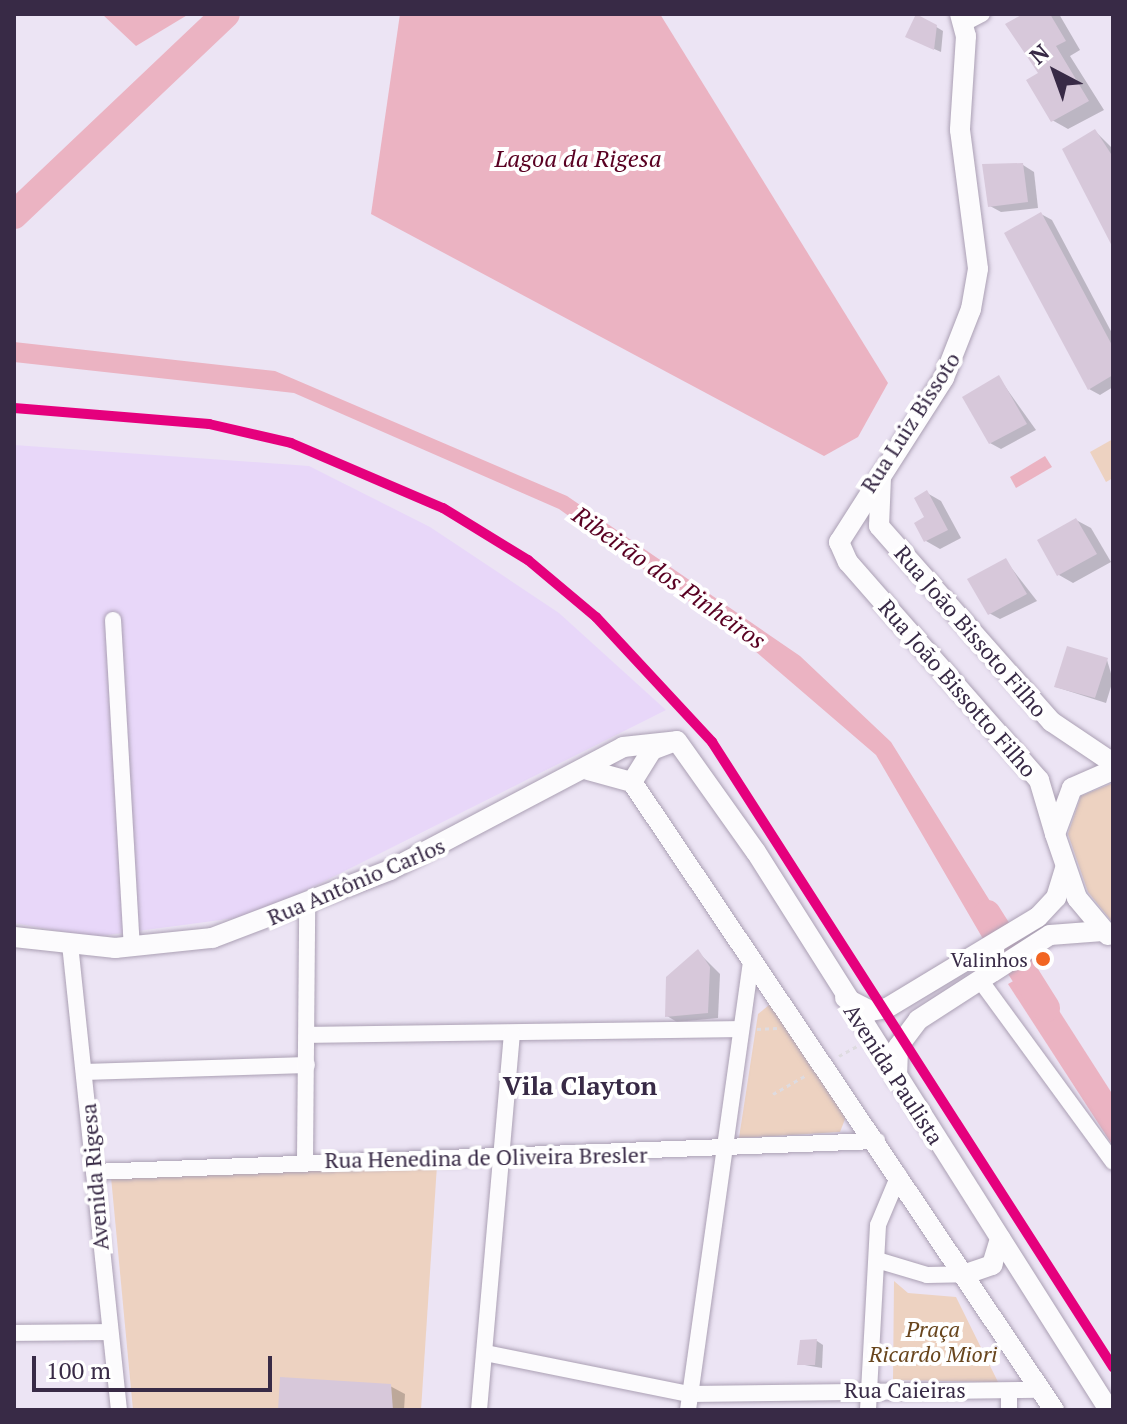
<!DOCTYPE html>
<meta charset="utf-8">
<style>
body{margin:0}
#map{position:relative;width:1127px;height:1424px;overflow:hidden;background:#ece4f4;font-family:"PT Serif",serif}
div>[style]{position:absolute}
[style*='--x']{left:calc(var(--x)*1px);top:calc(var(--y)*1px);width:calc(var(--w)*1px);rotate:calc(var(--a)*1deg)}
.built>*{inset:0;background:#e8d7f9}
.green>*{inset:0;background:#edd2c1}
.water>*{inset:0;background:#ebb3c2}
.shadow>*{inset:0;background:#0003}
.river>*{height:28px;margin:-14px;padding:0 14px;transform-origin:14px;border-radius:14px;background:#ebb3c2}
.building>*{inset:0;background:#d7c8da}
.path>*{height:3px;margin-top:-1.5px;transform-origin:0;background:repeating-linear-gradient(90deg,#dedbe0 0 4px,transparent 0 8px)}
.roads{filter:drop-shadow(0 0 2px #aba0b4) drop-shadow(0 0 2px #aba0b4)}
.minor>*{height:16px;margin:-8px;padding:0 8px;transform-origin:8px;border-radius:8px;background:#fcfbfd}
.major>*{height:20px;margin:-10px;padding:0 10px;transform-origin:10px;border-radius:10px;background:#fcfbfd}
.rail-1>*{height:10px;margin:-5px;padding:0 5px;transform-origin:5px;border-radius:5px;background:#e5007d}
.dots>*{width:22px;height:22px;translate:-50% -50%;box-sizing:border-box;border:4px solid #fff;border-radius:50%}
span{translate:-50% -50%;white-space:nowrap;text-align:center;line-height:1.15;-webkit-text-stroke:8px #fff;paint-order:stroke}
.bus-label{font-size:20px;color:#382a46}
.right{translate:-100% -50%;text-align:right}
.street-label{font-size:22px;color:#382a46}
.park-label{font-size:22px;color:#68451d;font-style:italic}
.water-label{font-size:24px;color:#590022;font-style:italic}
.quarter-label{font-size:26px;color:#382a46;font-weight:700}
.frame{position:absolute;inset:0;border:16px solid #382a46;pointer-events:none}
.north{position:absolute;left:1015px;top:32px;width:80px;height:80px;-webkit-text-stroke:6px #fff;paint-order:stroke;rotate:319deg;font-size:22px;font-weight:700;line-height:32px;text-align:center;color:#382a46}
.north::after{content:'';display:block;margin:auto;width:28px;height:36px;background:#382a46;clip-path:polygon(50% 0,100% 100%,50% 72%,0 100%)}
.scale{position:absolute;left:32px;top:1356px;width:240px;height:36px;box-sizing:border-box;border:4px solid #382a46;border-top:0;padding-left:10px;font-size:24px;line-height:28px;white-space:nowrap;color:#382a46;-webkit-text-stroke:6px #fff;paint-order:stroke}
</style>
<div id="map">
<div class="built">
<i style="clip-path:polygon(14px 445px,309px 466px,430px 527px,559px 613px,666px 710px,257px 915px,93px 937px,14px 923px)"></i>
</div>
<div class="green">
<i style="clip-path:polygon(1113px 439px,1113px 478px,1106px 482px,1090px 452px)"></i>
<i style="clip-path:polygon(1113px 783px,1113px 923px,1088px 892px,1068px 834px,1081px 796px)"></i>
<i style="clip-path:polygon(774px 1001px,847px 1114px,840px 1132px,739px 1138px,758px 1014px)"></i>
<i style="clip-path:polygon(437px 1165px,421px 1410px,133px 1410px,111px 1177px)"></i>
<i style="clip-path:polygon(894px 1281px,908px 1293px,956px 1297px,998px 1382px,893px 1380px)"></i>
</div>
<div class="water">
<i style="clip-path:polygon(102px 14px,189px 14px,136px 46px)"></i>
<i style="clip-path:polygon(400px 14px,660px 14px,888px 383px,858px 437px,824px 456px,371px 214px)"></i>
<i style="clip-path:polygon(14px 342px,275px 371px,567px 496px,800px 656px,891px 742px,1008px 930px,986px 944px,876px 755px,740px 638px,559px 509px,294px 393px,14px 362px)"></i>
<i style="clip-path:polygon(1045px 456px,1052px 467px,1016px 488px,1010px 477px)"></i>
<i style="clip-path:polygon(1033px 970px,1113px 1095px,1113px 1146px,1008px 984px)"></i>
</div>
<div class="shadow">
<i style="clip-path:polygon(1026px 14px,1059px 14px,1080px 50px,1070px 56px,1104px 110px,1068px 129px,1052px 120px)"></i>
<i style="clip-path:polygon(918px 16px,943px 31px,941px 52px,914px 40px)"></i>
<i style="clip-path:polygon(1095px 131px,1113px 149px,1113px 230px)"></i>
<i style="clip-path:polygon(1023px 165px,1034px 172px,1038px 208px,1001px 212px,990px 206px)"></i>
<i style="clip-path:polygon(1041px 214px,1052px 220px,1113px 335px,1113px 387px,1100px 395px,1089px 389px)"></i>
<i style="clip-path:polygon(999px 378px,1036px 430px,1001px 449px,990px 443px)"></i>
<i style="clip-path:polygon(927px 493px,941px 501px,961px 538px,940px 549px,926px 541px)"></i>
<i style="clip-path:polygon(1076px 520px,1091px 528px,1111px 562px,1073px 583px,1059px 575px)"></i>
<i style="clip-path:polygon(1006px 561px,1037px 601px,1000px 619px,989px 613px)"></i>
<i style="clip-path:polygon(1107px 660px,1113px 680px,1106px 703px,1056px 687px)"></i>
<i style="clip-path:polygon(698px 952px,720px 974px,718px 1018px,677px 1022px,667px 1016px)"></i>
<i style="clip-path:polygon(817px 1341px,823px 1345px,822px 1368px,799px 1364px,802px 1342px)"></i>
<i style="clip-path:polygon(390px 1386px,405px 1394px,404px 1410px,280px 1410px)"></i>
</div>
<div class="river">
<i style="--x:14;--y:215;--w:292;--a:-43.5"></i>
<i style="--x:987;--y:914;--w:111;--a:57.9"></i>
</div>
<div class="building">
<i style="clip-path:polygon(916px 14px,937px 25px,934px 50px,905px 37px)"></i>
<i style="clip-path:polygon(1023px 14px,1050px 14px,1066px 41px,1056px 46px,1089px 101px,1051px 122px,1026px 80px,1038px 73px,1005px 24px)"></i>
<i style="clip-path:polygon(1095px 129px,1113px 157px,1113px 248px,1062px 149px)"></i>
<i style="clip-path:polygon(1023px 163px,1028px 202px,988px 207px,982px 164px)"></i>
<i style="clip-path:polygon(1041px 212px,1113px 347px,1113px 375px,1088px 390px,1004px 233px)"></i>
<i style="clip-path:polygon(999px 375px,1027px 424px,989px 444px,962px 397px)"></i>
<i style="clip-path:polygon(927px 490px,948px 530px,924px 542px,914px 523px,924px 517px,914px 498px)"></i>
<i style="clip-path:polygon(1076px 518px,1097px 554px,1057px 576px,1037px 540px)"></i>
<i style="clip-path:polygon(1006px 558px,1027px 594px,988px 615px,967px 579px)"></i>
<i style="clip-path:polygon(1067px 646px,1108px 658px,1095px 698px,1054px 687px)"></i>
<i style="clip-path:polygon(698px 949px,710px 967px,708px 1013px,665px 1017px,666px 977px)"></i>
<i style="clip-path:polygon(817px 1339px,815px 1365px,797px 1365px,800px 1340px)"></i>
<i style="clip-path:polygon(280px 1377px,391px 1384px,393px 1410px,278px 1410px)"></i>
</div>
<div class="path">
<i style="--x:757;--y:1029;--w:20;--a:-3"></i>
<i style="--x:839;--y:1056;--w:21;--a:-29"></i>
<i style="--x:773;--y:1094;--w:40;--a:-29.7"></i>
</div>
<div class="roads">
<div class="minor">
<i style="--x:964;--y:23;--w:20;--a:-27"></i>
<i style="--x:113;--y:620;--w:328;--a:86.7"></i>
<i style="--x:70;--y:944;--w:469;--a:84"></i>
<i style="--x:980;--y:980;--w:225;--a:53.8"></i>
<i style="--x:309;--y:1035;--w:428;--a:-0.8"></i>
<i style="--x:84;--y:1072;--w:223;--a:-1.8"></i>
<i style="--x:305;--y:1160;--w:253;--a:-89.5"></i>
<i style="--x:94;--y:1172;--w:784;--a:-2.27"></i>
<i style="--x:877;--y:1260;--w:52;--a:16.7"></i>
<i style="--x:927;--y:1275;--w:39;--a:-1"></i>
<i style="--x:14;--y:1333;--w:94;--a:-0.6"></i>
<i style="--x:485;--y:1353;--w:208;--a:11.4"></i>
<i style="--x:689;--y:1394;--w:352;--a:-0.7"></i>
<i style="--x:1009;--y:1391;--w:19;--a:90"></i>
<i style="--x:479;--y:1410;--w:378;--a:-85"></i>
<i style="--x:688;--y:1410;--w:450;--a:-82"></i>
<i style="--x:868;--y:1410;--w:185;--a:-86.9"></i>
<i style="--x:878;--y:1225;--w:54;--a:-67.2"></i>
</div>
<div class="major">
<i style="--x:960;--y:14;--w:23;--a:75"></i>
<i style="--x:966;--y:36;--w:94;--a:93.7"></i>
<i style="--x:960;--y:130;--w:140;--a:82.6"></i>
<i style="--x:978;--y:269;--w:41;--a:99.9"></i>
<i style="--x:971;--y:309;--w:74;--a:111.4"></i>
<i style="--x:944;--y:378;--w:195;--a:122.6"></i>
<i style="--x:839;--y:542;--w:22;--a:66"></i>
<i style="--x:848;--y:562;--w:290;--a:48.8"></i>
<i style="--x:1039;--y:780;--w:56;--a:73.5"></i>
<i style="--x:881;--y:477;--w:49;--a:92.3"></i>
<i style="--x:879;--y:526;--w:261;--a:48.6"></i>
<i style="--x:1052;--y:722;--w:73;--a:33.9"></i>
<i style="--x:588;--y:770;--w:46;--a:15.3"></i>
<i style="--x:632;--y:782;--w:757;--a:56.1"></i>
<i style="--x:632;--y:782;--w:38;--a:-58"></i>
<i style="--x:652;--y:750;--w:22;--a:-21"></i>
<i style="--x:1108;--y:935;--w:48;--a:-130"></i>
<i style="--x:1077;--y:898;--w:68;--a:-109"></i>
<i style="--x:1055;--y:834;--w:49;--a:-69.7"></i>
<i style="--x:1072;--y:788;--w:45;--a:-23.7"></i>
<i style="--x:14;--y:937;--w:102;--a:6.2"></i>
<i style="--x:115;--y:948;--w:98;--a:-5.9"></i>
<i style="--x:212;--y:938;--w:191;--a:-20.9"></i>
<i style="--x:390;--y:870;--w:263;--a:-27.8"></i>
<i style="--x:623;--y:747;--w:54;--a:-6.3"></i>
<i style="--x:677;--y:741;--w:136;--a:54.6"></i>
<i style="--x:756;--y:852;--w:660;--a:57.68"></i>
<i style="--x:845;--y:998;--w:29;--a:27"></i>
<i style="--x:871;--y:1011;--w:16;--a:-11"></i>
<i style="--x:887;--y:1008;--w:176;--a:-31.1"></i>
<i style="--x:1038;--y:917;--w:26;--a:-47"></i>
<i style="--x:1056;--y:898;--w:31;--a:-73"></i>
<i style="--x:897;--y:1078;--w:31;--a:-88"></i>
<i style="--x:898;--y:1047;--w:34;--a:-53"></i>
<i style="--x:918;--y:1020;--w:157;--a:-32.8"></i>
<i style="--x:1050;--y:935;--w:53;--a:-4.3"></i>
<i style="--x:966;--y:1274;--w:28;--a:-19"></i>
<i style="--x:992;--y:1265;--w:28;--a:-73"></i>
</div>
</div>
<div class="rail-1">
<i style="--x:14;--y:408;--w:196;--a:4.7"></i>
<i style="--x:209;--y:424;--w:84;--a:13"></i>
<i style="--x:291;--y:443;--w:165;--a:23.2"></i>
<i style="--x:443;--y:508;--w:100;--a:31.5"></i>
<i style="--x:528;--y:560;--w:89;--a:40"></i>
<i style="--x:596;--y:617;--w:171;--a:47.1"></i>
<i style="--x:712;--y:742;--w:743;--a:57.32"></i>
</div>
<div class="dots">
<i style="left:1043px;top:959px;background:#f26522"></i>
</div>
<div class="bus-label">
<span class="right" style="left:1028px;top:959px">Valinhos</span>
</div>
<div class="street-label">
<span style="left:910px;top:422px;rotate:-57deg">Rua Luiz Bissoto</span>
<span style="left:971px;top:631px;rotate:49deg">Rua João Bissoto Filho</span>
<span style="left:958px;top:688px;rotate:49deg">Rua João Bissotto Filho</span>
<span style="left:356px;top:881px;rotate:-23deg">Rua Antônio Carlos</span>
<span style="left:894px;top:1074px;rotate:57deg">Avenida Paulista</span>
<span style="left:486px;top:1157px;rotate:-1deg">Rua Henedina de Oliveira Bresler</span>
<span style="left:94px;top:1177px;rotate:-95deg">Avenida Rigesa</span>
<span style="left:905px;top:1390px">Rua Caieiras</span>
</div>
<div class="park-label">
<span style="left:933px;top:1341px">Praça<br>Ricardo Miori</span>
</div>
<div class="water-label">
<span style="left:578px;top:159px">Lagoa da Rigesa</span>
<span style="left:669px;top:578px;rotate:35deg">Ribeirão dos Pinheiros</span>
</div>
<div class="quarter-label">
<span style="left:580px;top:1086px">Vila Clayton</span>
</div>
<div class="frame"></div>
<div class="north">N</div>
<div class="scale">100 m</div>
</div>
